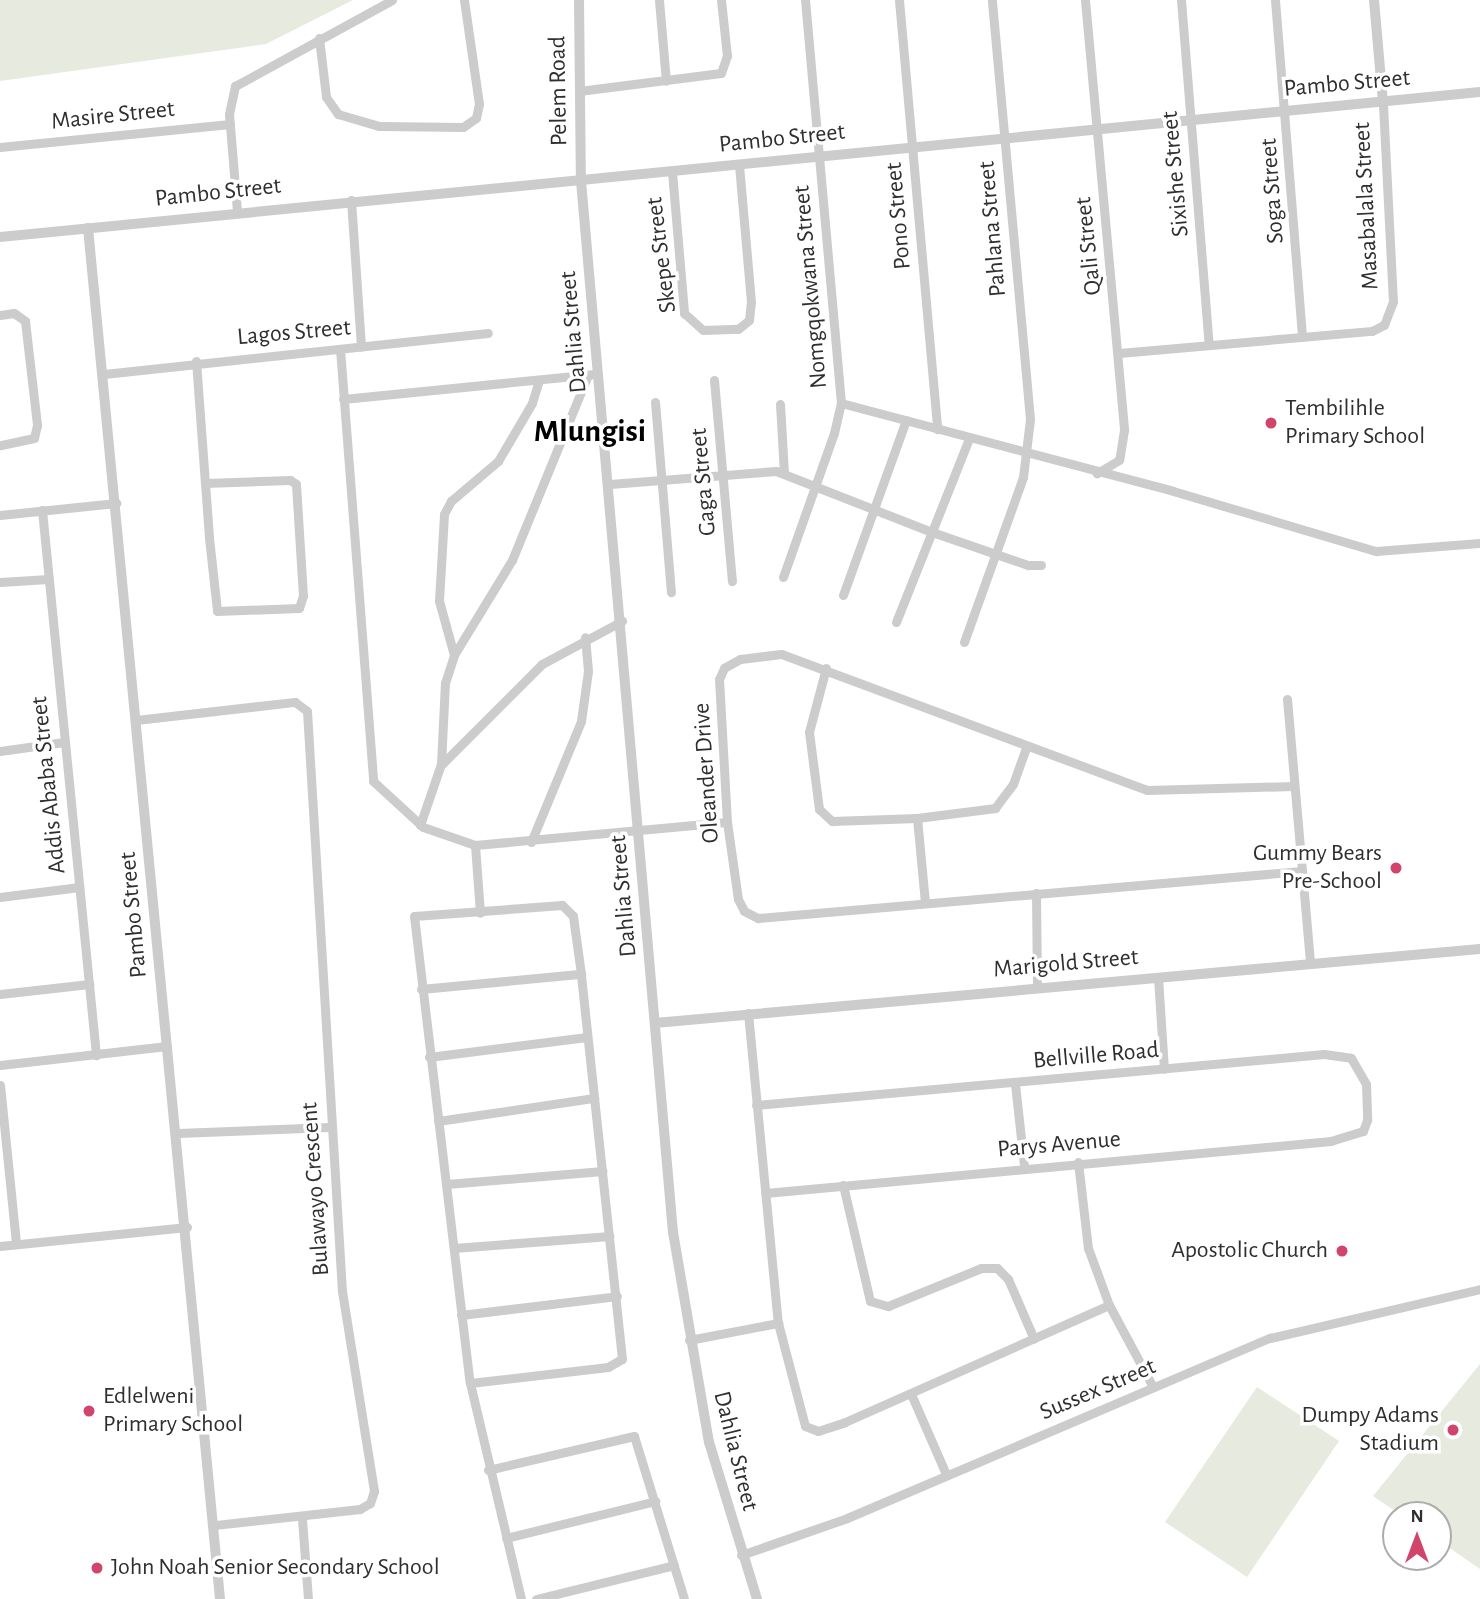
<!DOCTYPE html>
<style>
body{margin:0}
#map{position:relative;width:1480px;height:1599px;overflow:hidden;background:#fff;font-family:"Alegreya Sans",sans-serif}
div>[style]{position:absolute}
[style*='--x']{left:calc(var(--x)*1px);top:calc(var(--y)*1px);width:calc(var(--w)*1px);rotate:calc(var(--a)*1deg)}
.green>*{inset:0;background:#e7eade}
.minor>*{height:9px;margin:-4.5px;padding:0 4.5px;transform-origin:4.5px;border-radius:4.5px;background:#ccc}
.tertiary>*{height:10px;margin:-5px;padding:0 5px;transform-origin:5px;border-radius:5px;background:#ccc}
.dots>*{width:19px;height:19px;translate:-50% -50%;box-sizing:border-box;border:4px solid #fff;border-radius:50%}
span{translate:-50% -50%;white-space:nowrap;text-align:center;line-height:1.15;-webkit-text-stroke:7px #fff;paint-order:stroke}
.street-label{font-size:24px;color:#2f2f2f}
.poi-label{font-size:24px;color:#2f2f2f}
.left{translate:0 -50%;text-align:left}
.right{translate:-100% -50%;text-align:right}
.district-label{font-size:32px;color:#000;font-weight:700}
.north{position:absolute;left:1382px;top:1501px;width:70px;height:70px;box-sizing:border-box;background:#fff;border:2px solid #acacac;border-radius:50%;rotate:0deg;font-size:19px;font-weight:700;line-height:28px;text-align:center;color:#2f2f2f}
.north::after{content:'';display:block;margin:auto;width:24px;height:32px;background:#d1456c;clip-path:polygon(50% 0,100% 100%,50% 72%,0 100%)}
</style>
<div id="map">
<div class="green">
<i style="clip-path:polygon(0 0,353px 0,266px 44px,0 81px)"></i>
<i style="clip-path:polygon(1480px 1364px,1480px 1569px,1438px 1540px,1438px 1515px,1401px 1515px,1373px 1496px)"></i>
<i style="clip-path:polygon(1257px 1387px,1339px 1441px,1247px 1577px,1165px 1522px)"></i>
</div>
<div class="minor">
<i style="--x:659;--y:0;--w:81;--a:85.1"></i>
<i style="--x:899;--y:0;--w:431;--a:84.9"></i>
<i style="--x:1085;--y:0;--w:432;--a:84.8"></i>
<i style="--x:1124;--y:430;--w:30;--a:99"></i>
<i style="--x:1119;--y:460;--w:26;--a:149"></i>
<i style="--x:1181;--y:0;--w:346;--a:85.4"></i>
<i style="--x:1275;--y:0;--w:338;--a:85.4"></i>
<i style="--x:319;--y:38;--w:59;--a:83.2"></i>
<i style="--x:326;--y:97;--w:21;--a:55"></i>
<i style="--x:338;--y:114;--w:43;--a:16.3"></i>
<i style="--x:379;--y:126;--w:84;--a:0.7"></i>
<i style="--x:463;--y:127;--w:16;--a:-35"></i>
<i style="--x:476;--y:118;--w:14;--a:-78"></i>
<i style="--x:479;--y:104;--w:105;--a:-98.2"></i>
<i style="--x:579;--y:91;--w:143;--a:-7.2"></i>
<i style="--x:721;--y:73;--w:18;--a:-71"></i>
<i style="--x:727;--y:56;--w:56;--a:-96.1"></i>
<i style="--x:0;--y:147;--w:231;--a:-5.7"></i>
<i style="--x:672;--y:172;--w:142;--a:85.1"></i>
<i style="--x:684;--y:313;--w:25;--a:42"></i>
<i style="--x:703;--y:330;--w:35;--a:-2"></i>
<i style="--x:738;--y:329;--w:14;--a:-39"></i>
<i style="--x:749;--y:320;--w:18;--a:-84"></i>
<i style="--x:751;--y:302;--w:138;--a:-95"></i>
<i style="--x:351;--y:200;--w:147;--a:86.1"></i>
<i style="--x:237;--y:211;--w:97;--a:-94.7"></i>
<i style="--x:229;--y:114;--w:29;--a:-78"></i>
<i style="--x:235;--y:86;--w:179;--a:-28.7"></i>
<i style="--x:0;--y:315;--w:14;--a:-8"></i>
<i style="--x:14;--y:313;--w:14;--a:36"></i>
<i style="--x:25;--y:321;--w:105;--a:83.4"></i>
<i style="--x:37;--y:425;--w:13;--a:103"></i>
<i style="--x:34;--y:438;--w:35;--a:168"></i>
<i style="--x:340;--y:349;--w:433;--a:85.6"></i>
<i style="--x:373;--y:781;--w:68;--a:42.6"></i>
<i style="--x:423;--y:827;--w:55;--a:19.1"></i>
<i style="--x:475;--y:845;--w:253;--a:-5.2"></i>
<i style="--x:1119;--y:353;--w:254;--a:-5"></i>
<i style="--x:1372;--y:331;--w:13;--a:-27"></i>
<i style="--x:1384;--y:325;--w:25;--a:-69"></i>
<i style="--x:1393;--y:302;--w:199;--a:-92.9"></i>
<i style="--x:196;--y:361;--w:122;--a:85.8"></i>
<i style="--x:205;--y:483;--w:55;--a:85.8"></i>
<i style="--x:209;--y:538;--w:73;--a:83.7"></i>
<i style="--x:217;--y:611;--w:82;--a:-2.1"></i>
<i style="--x:299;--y:608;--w:13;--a:-72"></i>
<i style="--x:303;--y:596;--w:112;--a:-93.6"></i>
<i style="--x:296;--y:484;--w:7;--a:-146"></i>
<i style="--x:290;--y:480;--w:85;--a:178"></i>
<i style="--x:104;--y:374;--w:386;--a:-6.1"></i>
<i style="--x:714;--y:380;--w:202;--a:84.9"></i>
<i style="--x:343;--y:399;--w:250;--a:-5.7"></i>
<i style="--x:655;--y:402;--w:191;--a:85.2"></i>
<i style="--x:841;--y:403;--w:343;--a:14.8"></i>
<i style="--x:1173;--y:491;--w:212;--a:16.5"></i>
<i style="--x:1376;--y:551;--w:104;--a:-4.4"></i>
<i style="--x:780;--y:404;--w:69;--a:86.7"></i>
<i style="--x:610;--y:484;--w:167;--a:-4.5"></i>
<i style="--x:776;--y:471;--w:168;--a:21.4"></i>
<i style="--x:932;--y:532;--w:102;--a:19"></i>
<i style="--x:1028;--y:565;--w:13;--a:0"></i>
<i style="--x:42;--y:510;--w:548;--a:84.34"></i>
<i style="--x:0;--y:515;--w:117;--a:-5.9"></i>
<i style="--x:783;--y:577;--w:153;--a:-70.5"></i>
<i style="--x:834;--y:433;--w:31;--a:-77"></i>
<i style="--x:841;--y:403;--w:405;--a:-95.1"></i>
<i style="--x:0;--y:582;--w:48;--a:-3.6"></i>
<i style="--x:843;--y:595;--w:186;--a:-70.2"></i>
<i style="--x:896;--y:622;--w:197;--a:-68.3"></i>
<i style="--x:964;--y:642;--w:175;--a:-70.3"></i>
<i style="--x:1023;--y:477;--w:58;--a:-83.1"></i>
<i style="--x:1030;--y:419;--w:421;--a:-95.2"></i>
<i style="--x:454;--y:655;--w:56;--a:-105.5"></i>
<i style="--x:439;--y:601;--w:87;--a:-86.7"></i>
<i style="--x:444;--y:514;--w:15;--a:-62"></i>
<i style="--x:451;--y:501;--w:62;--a:-40.4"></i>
<i style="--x:498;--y:461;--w:67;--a:-59.6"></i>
<i style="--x:532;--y:403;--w:24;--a:-73"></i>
<i style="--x:826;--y:668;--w:66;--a:104.9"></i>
<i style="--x:809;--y:732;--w:78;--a:82.6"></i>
<i style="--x:819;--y:809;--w:18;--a:43"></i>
<i style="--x:832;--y:821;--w:85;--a:-2"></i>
<i style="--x:917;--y:818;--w:79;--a:-7.3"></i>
<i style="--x:995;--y:808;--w:30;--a:-53"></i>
<i style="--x:1013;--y:784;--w:41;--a:-70.3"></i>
<i style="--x:1287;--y:699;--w:266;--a:85"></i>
<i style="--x:136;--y:720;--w:160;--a:-6.5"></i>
<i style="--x:295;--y:702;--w:15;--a:37"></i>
<i style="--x:307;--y:711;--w:581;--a:86.55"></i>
<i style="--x:342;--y:1291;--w:203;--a:80.9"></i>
<i style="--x:374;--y:1491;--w:13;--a:108"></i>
<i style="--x:370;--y:1503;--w:12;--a:149"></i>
<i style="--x:360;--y:1509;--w:147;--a:173.7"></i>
<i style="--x:0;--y:751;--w:65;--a:-8"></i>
<i style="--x:442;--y:764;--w:141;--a:-45"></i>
<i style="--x:542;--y:664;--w:91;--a:-28.3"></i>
<i style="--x:1293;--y:786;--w:146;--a:178.4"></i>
<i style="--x:1147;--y:790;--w:390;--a:-159.6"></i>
<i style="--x:781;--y:654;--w:41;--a:173"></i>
<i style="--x:740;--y:659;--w:18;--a:151"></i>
<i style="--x:724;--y:668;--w:12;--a:114"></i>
<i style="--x:719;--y:679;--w:143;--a:86.8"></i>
<i style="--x:727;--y:822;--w:78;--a:81.9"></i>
<i style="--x:738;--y:899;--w:13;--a:63"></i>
<i style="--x:744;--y:911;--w:16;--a:27"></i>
<i style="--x:758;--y:918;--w:546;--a:-4.94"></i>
<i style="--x:917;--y:818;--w:85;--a:84.6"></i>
<i style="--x:420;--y:825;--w:65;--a:-71"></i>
<i style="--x:441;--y:764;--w:81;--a:-87.2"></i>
<i style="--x:445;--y:683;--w:29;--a:-72"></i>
<i style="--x:454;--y:655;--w:111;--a:-58.6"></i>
<i style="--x:512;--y:560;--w:200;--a:-67.7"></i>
<i style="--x:531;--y:842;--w:131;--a:-67.5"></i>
<i style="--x:581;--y:721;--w:50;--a:-82"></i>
<i style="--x:588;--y:671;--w:34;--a:-95"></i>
<i style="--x:475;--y:845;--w:68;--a:85.8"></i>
<i style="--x:1036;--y:893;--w:93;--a:89.4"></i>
<i style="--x:0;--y:897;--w:80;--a:-7.2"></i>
<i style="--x:1158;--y:977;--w:92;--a:86.3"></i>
<i style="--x:421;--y:989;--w:161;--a:-5.4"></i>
<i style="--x:0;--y:994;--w:90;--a:-6.4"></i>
<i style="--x:748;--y:1013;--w:311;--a:84.5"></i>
<i style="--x:778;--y:1323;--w:106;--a:75.3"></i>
<i style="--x:805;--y:1426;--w:14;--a:21"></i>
<i style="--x:818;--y:1431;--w:28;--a:-18"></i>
<i style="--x:845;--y:1422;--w:289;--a:-23.9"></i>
<i style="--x:429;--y:1057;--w:159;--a:-7.2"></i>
<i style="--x:0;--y:1065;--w:168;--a:-6.5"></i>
<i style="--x:1015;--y:1084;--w:82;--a:83.7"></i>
<i style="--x:0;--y:1085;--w:159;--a:84.2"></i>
<i style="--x:756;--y:1105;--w:570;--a:-5.13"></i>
<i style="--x:1324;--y:1054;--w:27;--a:8"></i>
<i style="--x:1351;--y:1058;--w:30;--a:60"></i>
<i style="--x:1366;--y:1084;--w:36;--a:88"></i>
<i style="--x:1367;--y:1120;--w:12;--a:110"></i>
<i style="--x:1363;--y:1131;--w:34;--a:163"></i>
<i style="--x:1331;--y:1141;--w:568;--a:174.75"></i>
<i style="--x:438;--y:1121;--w:158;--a:-8.4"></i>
<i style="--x:178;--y:1133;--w:152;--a:-2.3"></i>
<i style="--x:1078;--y:1162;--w:87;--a:83.4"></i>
<i style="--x:1088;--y:1248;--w:61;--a:69.8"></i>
<i style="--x:1109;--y:1305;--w:93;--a:61.8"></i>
<i style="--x:447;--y:1184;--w:156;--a:-4.8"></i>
<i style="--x:843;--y:1185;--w:119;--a:76.9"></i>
<i style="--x:870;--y:1301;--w:19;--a:16"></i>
<i style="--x:888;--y:1306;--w:100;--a:-22.2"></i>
<i style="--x:981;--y:1268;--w:16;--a:0"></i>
<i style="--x:997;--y:1268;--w:16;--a:45"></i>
<i style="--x:1008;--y:1279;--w:65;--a:66.6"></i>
<i style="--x:0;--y:1246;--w:188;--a:-5.8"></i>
<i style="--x:454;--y:1248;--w:156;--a:-4.4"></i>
<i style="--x:461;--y:1315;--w:157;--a:-6.9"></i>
<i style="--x:689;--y:1340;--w:91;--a:-10.8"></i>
<i style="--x:470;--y:1383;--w:139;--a:-6.6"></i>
<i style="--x:608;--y:1367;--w:16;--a:-30"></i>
<i style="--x:622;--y:1359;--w:387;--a:-96.1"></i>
<i style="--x:581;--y:974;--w:59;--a:-97.9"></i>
<i style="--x:573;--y:916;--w:16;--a:-135"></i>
<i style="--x:562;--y:905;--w:148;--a:175.7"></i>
<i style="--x:414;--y:916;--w:470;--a:83.2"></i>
<i style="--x:470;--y:1383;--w:222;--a:76.7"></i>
<i style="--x:911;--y:1394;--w:87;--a:66.4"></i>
<i style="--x:488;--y:1470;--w:150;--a:-13.1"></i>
<i style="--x:634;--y:1436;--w:170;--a:72.9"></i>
<i style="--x:302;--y:1519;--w:80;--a:85.7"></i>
<i style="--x:506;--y:1538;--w:154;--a:-13.9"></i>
<i style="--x:741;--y:1555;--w:112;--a:-19.2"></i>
<i style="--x:847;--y:1518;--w:460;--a:-23.1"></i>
<i style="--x:1270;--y:1338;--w:216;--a:-13.1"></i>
<i style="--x:536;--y:1599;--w:142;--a:-13.8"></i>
</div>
<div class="tertiary">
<i style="--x:579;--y:0;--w:181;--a:89.4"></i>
<i style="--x:581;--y:181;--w:1055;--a:85"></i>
<i style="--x:673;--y:1232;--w:213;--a:80.3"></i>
<i style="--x:709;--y:1442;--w:164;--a:73"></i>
<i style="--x:1374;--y:0;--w:103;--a:85"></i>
<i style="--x:88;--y:228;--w:1377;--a:84.5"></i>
<i style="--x:0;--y:237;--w:1487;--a:-5.6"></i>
<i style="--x:655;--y:1023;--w:828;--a:-5.13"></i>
</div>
<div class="dots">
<i style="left:1271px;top:423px;background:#d1456c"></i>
<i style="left:1396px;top:868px;background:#d1456c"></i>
<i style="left:1342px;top:1251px;background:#d1456c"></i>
<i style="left:89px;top:1411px;background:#d1456c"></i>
<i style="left:1453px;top:1430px;background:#d1456c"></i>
<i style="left:97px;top:1568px;background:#d1456c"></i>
</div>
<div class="street-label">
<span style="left:1347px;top:84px;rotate:-5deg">Pambo Street</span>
<span style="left:559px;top:91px;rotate:-91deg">Pelem Road</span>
<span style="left:113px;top:116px;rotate:-6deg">Masire Street</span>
<span style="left:782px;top:139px;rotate:-6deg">Pambo Street</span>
<span style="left:1176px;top:174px;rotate:-95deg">Sixishe Street</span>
<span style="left:1273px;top:191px;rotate:-94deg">Soga Street</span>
<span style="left:218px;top:193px;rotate:-6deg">Pambo Street</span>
<span style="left:1367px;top:206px;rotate:-93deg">Masabalala Street</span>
<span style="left:899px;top:216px;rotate:-95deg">Pono Street</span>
<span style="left:993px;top:229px;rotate:-95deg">Pahlana Street</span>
<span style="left:1089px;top:246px;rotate:-96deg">Qali Street</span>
<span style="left:662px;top:255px;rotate:-97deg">Skepe Street</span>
<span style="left:811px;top:287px;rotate:-95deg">Nomgqokwana Street</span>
<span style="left:574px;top:332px;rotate:-95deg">Dahlia Street</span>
<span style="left:294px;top:333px;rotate:-5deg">Lagos Street</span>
<span style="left:704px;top:482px;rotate:-95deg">Gaga Street</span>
<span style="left:707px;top:773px;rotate:-94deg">Oleander Drive</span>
<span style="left:49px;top:785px;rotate:-96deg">Addis Ababa Street</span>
<span style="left:624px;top:896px;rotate:-95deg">Dahlia Street</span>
<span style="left:134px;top:915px;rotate:-95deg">Pambo Street</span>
<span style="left:1066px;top:964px;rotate:-5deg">Marigold Street</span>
<span style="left:1096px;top:1056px;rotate:-5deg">Bellville Road</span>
<span style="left:1059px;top:1145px;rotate:-5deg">Parys Avenue</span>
<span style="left:316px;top:1189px;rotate:-94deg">Bulawayo Crescent</span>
<span style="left:1098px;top:1390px;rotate:-23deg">Sussex Street</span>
<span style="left:735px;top:1451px;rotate:76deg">Dahlia Street</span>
</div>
<div class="poi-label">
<span class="left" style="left:1285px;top:423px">Tembilihle<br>Primary School</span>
<span class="right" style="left:1382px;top:868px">Gummy Bears<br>Pre-School</span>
<span class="right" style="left:1328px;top:1251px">Apostolic Church</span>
<span class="left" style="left:103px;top:1411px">Edlelweni<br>Primary School</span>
<span class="right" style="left:1439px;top:1430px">Dumpy Adams<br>Stadium</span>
<span class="left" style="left:111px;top:1568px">John Noah Senior Secondary School</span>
</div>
<div class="district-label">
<span style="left:590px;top:431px">Mlungisi</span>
</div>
<div class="north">N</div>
</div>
